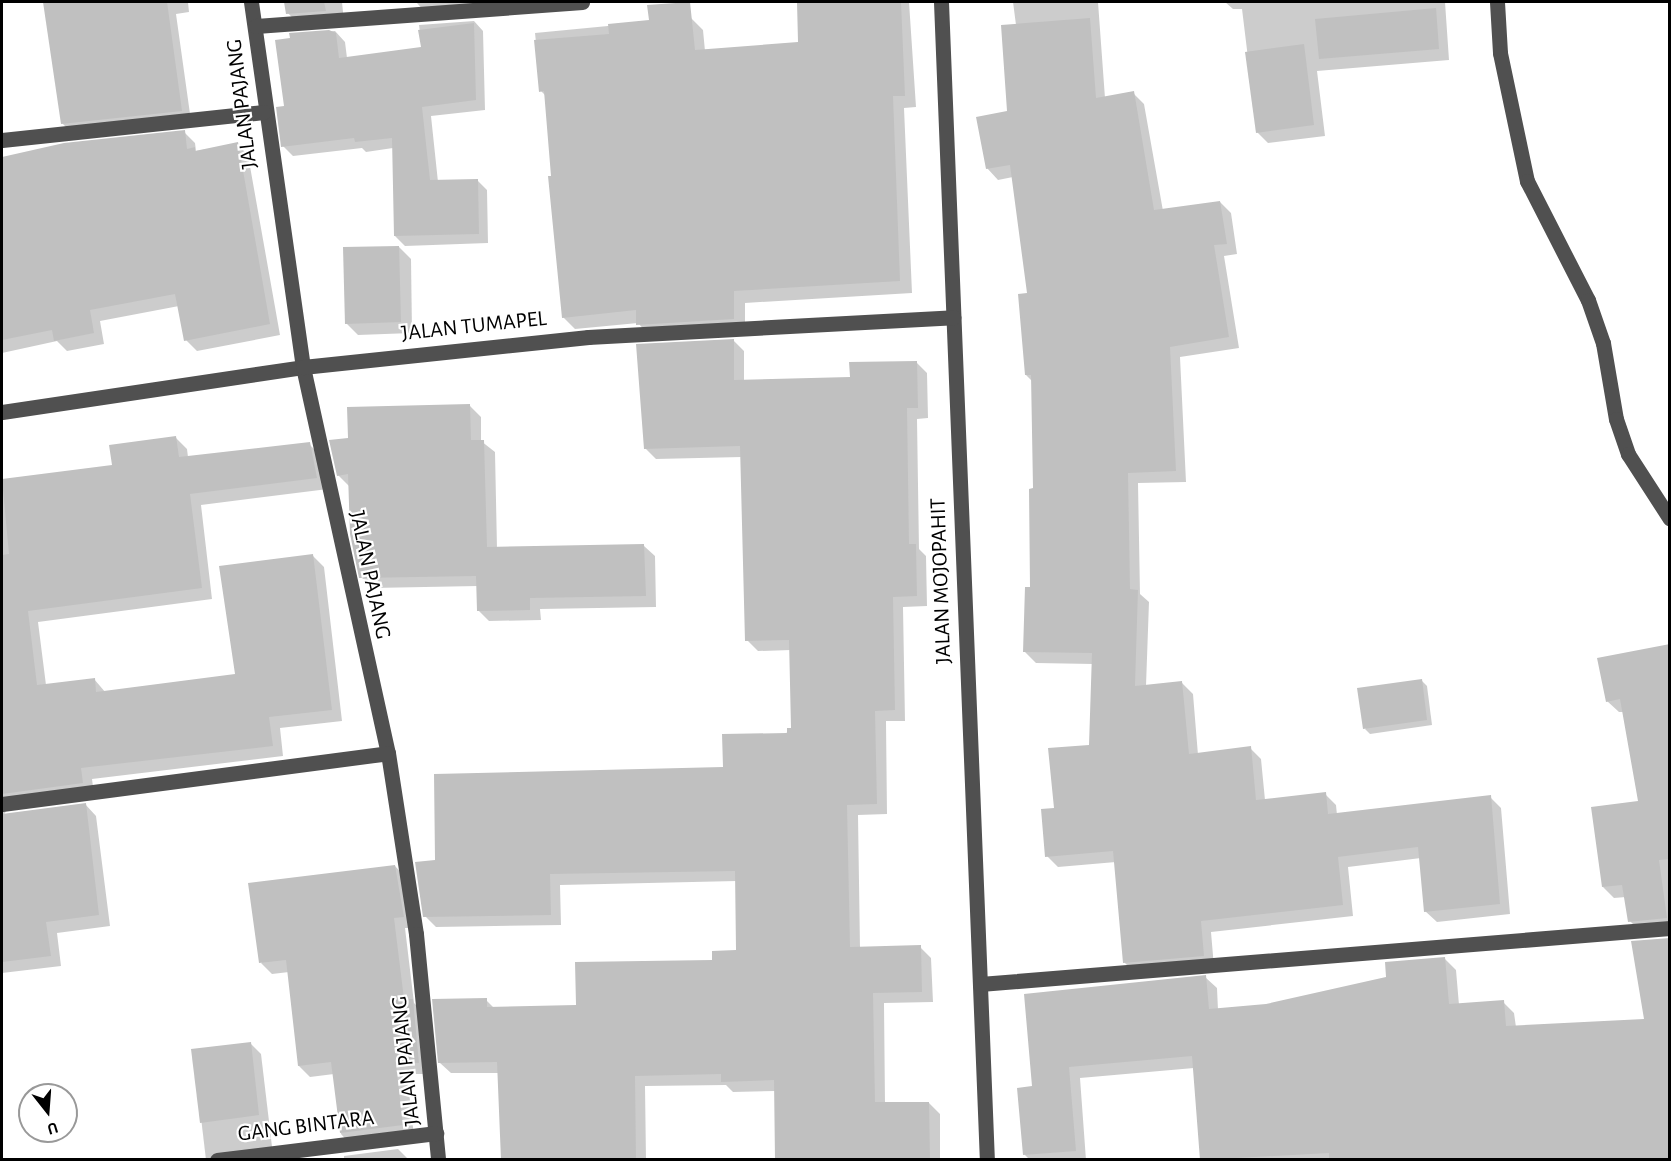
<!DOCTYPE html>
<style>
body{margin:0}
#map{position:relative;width:1671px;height:1161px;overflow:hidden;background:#fff;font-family:"Alegreya Sans",sans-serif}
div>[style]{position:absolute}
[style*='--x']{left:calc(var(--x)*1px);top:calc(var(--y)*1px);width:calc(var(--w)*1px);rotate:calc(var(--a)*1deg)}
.shadow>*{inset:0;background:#0003}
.building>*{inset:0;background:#c0c0c0}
.minor>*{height:15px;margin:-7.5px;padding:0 7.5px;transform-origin:7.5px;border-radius:7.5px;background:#505050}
span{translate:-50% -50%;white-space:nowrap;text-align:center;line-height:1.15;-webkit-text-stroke:4.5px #fff;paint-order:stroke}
.street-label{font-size:22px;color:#000}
.frame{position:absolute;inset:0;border:3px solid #000;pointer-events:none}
.north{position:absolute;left:18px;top:1083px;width:60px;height:60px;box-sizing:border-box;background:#fff;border:2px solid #999;border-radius:50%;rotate:163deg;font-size:16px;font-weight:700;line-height:24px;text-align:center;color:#000}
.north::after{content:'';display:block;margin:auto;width:21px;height:27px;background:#000;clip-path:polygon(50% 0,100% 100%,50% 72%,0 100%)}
</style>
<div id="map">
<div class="shadow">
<i style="clip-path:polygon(45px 2px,188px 2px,189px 12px,176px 14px,191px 121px,72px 133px,62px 123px)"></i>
<i style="clip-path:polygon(286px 2px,342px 2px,344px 22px,299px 25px,288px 13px)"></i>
<i style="clip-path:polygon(416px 2px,484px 2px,485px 11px,428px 15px)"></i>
<i style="clip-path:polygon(852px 2px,909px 2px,916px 107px,904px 108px,912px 293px,745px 303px,745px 331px,650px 336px,638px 323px,575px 329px,563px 317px,546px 96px,541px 91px,535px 33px,691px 18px,703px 30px,705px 51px,800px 43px)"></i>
<i style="clip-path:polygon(1013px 2px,1098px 2px,1105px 98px,1133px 93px,1144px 104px,1163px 211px,1220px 202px,1231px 213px,1237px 254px,1224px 256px,1239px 348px,1180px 357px,1186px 482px,1138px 483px,1140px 594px,1149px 602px,1146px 686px,1182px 683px,1193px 694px,1198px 755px,1250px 748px,1261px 759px,1265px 800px,1325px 794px,1336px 805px,1337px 815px,1490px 797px,1501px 808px,1510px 914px,1437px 922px,1425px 911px,1421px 858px,1348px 867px,1353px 916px,1211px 932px,1214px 967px,1135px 973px,1124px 962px,1116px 862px,1058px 867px,1047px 856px,1055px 809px,1090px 746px,1093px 664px,1036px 663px,1025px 652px,1032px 589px,1035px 490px,1032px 381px,1026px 375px,1028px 294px,1013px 177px,998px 180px,987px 168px,1009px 112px,1016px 25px)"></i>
<i style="clip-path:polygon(1225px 2px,1445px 2px,1449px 60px,1317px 71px,1325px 136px,1268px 143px,1257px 132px,1242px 9px,1233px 9px)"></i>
<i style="clip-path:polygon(474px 21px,483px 31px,485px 110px,431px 116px,438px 182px,477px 180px,487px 190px,488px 243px,405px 246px,395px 236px,393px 148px,366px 152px,362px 148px,293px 156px,283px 146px,291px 35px,335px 31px,345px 42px,347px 58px,422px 48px,419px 25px)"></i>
<i style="clip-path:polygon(184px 132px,195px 143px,196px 151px,237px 144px,248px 155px,280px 335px,197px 351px,186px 340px,179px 306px,100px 321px,104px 344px,67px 351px,57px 341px,2px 353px,2px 158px,64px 145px)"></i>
<i style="clip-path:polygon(399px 247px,411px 259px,412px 333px,358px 335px,346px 323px)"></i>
<i style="clip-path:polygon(733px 340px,744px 351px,744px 382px,851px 379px,916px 362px,927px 373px,928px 418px,917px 419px,919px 549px,926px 556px,927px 606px,903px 607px,905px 721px,886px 721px,887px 814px,858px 815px,860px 948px,920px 947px,931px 958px,933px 1002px,884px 1003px,885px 1104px,929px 1103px,940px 1114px,940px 1160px,776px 1160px,775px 1091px,733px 1092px,726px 1085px,645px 1086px,646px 1160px,502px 1160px,499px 1073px,451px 1073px,440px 1063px,486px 1000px,494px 1008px,578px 1006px,738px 952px,737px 881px,560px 885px,561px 925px,436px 927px,425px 916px,436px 861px,724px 769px,793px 729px,791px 650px,758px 651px,747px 640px,742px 457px,656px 459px,645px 448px)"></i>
<i style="clip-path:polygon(470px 406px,481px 417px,481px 441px,495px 452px,497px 548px,644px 546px,655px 556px,656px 607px,540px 609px,541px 620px,489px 621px,478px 610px,478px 586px,372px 588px,361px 577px,349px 486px,338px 475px,349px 439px)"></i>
<i style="clip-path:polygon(176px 438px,187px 449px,188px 457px,309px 444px,320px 455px,328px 489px,201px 505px,212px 599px,38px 622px,46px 685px,94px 679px,106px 693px,237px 676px,313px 556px,324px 567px,342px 721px,280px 728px,283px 756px,92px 779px,94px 794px,8px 807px,4px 815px,85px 804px,96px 816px,110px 926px,57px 933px,61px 966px,2px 973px,2px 480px,113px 467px)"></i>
<i style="clip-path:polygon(1670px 645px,1670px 930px,1641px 932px,1630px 921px,1626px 897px,1614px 898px,1603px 887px,1640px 802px,1623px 712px,1619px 712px,1607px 701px)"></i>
<i style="clip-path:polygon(1421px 680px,1427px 686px,1432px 725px,1370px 734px,1365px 729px)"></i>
<i style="clip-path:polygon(395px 866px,406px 878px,414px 928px,405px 928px,414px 1003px,423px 1012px,429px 1074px,407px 1074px,414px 1136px,352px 1146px,341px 1134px,334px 1074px,310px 1077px,299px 1066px,289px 972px,272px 974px,261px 963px)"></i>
<i style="clip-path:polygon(1444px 958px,1456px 970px,1459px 1005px,1503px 1002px,1514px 1013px,1516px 1027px,1670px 1160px,1201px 1160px,1194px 1068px,1080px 1078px,1086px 1160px,1030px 1160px,1024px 1154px,1034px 1088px,1205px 977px,1217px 988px,1218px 1010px,1266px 1006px,1387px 979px)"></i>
<i style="clip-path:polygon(250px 1043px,261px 1054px,273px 1155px,206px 1160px,193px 1050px)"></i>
<i style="clip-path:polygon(398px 1149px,409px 1160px,344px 1160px,344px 1156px)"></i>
</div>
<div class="building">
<i style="clip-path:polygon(43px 2px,167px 2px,182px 111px,61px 124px)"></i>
<i style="clip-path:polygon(284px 2px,324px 2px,326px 11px,286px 14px)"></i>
<i style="clip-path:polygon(690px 2px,695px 50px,798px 42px,797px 2px,901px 2px,905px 96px,893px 96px,900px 281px,734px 291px,734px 319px,636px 325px,636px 310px,562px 318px,548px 176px,551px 176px,544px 91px,539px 92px,534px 40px,609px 34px,608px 24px,649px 20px,647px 5px)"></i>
<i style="clip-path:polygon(1436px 8px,1439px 49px,1319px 59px,1315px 19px)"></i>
<i style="clip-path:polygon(1090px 18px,1096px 98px,1134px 91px,1154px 210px,1220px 201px,1227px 244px,1214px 245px,1229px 337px,1170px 347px,1176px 471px,1128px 473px,1130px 589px,1138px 590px,1135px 686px,1182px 681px,1189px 754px,1251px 746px,1256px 800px,1326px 792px,1328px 814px,1491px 795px,1500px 904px,1424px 912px,1418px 847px,1338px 857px,1343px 905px,1201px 921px,1204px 956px,1123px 963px,1113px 851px,1045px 857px,1041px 809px,1054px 808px,1048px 748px,1089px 745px,1092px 653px,1023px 652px,1025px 587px,1030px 587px,1029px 489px,1033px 488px,1031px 375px,1025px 375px,1018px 294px,1027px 293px,1010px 165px,986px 169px,976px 117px,1007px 111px,1001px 25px)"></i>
<i style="clip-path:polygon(474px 23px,476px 100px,422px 107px,430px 180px,478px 179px,479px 234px,394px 236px,392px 138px,355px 142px,354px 138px,281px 147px,276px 107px,284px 106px,275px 40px,290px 38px,289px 33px,329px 30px,336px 33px,339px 58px,421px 47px,418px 30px)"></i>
<i style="clip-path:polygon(1304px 44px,1314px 125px,1256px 133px,1245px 52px)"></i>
<i style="clip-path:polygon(185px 130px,187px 149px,195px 147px,195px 151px,238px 142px,270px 324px,184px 341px,175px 294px,90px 310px,94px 333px,54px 341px,52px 330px,2px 340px,2px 157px,64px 143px)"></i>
<i style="clip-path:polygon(399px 246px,401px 322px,345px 324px,343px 247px)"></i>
<i style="clip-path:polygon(734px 339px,734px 380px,850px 377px,849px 362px,917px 361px,918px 408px,907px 408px,909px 544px,916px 544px,917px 596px,893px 597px,895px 710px,875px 711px,877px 804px,847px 805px,850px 947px,921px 945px,922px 992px,873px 993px,875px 1102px,929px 1102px,930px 1160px,775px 1160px,774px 1080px,721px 1082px,721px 1074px,635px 1076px,636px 1160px,501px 1160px,497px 1062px,438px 1063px,432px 999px,487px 998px,487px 1007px,576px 1005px,575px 962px,712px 960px,712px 951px,736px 950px,735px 871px,550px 874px,551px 915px,423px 917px,415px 862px,435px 860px,434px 774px,723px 767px,722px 734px,787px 733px,787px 728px,791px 728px,789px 640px,745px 641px,740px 446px,644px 449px,636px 344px)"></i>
<i style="clip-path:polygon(470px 404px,471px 440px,484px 440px,487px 547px,644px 544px,646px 596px,530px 598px,530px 610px,477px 611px,476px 576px,359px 578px,350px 534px,348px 474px,337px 476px,329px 440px,348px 438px,347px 407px)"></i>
<i style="clip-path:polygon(176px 436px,179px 457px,310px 442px,317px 478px,190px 494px,202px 588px,28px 611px,37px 685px,95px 678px,96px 692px,235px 674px,219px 566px,313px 554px,332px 710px,269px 717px,273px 746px,81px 768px,83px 783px,2px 794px,2px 555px,9px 554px,2px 479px,112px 465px,109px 445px)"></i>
<i style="clip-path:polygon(1670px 644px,1670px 859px,1659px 860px,1667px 918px,1628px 922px,1622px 885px,1602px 887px,1591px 807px,1638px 801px,1620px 699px,1606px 702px,1597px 658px)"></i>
<i style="clip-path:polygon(1422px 679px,1427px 720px,1363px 729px,1357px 688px)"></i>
<i style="clip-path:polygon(86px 803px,99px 915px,46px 922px,51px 956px,2px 962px,2px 814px)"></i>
<i style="clip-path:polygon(395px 865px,404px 917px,394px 918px,404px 999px,413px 999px,419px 1063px,396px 1064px,403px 1125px,340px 1133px,331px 1062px,298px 1066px,286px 960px,259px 963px,248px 883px)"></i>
<i style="clip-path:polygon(1670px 938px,1670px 1160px,1329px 1160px,1329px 1153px,1200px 1160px,1192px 1056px,1069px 1067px,1076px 1151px,1023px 1155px,1017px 1088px,1032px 1086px,1024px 994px,1206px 975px,1209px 1009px,1266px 1004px,1386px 977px,1385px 962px,1445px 957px,1449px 1004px,1504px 1000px,1506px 1026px,1644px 1019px,1631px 941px)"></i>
<i style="clip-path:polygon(251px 1042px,259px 1115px,200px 1123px,191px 1049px)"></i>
</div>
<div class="minor">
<i style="--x:251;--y:2;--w:369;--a:81.9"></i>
<i style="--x:303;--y:367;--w:395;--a:77.6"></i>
<i style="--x:388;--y:753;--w:183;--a:81.2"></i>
<i style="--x:416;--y:934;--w:227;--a:84.4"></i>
<i style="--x:941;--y:2;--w:1159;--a:87.73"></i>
<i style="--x:1497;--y:2;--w:51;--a:86.6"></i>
<i style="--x:1500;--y:53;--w:131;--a:78.1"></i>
<i style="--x:1527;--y:181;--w:134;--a:62.9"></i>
<i style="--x:1588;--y:300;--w:46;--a:70.8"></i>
<i style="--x:1603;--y:343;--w:77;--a:80.3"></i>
<i style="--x:1616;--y:419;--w:37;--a:71"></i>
<i style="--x:1628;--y:454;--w:77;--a:57.1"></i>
<i style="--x:256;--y:26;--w:327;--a:-4.2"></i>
<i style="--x:2;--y:140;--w:263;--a:-6.1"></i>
<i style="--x:2;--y:412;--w:304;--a:-8.5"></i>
<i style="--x:303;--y:367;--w:287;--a:-6"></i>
<i style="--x:588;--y:337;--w:366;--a:-3.1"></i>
<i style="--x:2;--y:804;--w:389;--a:-7.5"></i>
<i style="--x:980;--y:984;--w:692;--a:-4.64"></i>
<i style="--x:217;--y:1160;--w:221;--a:-7"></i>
</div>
<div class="street-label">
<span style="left:242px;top:104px;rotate:-97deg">JALAN PAJANG</span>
<span style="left:474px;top:326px;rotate:-6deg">JALAN TUMAPEL</span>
<span style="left:370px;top:575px;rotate:78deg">JALAN PAJANG</span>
<span style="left:941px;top:581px;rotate:-92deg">JALAN MOJOPAHIT</span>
<span style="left:406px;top:1061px;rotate:-96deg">JALAN PAJANG</span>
<span style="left:306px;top:1126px;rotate:-7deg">GANG BINTARA</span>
</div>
<div class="frame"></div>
<div class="north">U</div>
</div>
